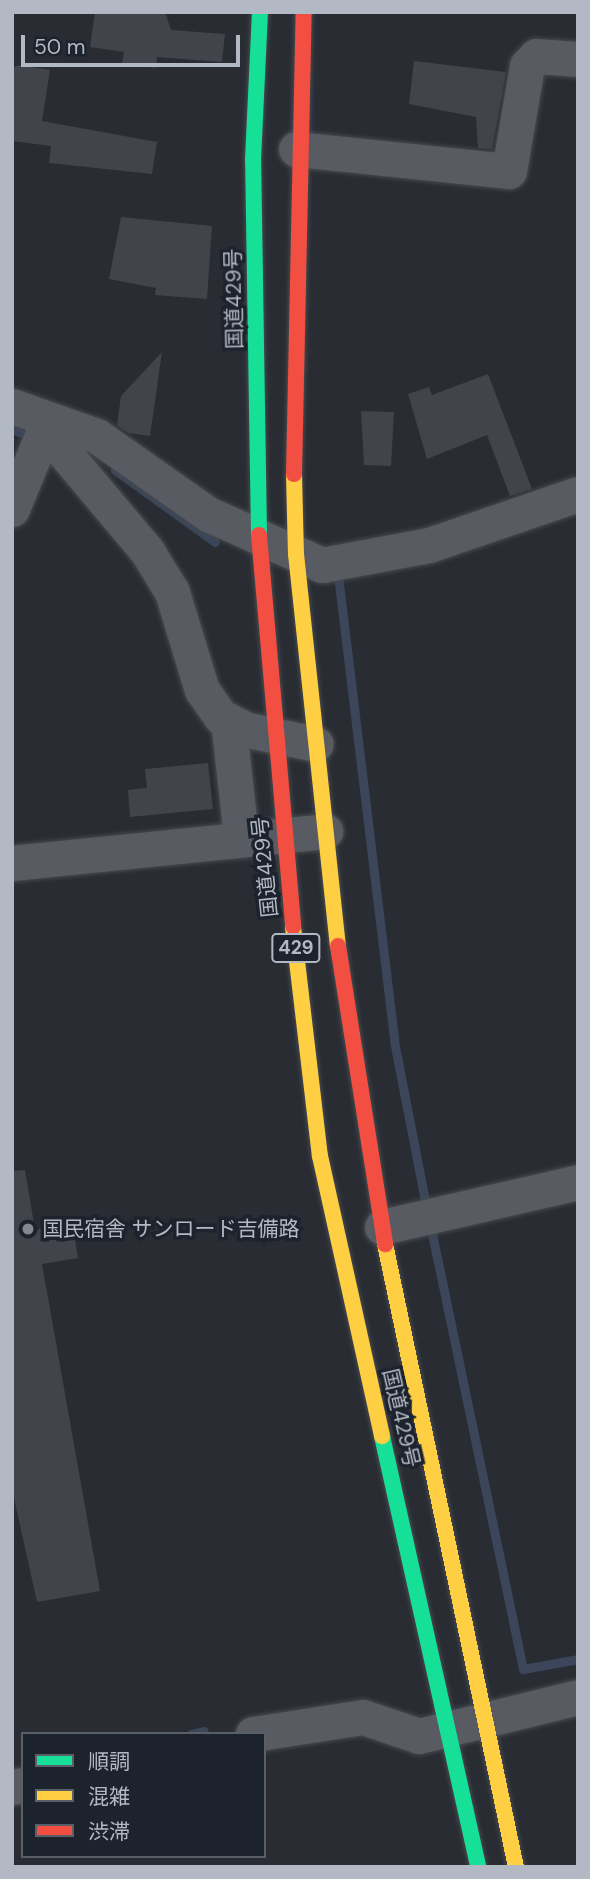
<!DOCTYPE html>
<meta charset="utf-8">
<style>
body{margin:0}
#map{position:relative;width:590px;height:1879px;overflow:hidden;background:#292d33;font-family:"DM Sans","Noto Sans JP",sans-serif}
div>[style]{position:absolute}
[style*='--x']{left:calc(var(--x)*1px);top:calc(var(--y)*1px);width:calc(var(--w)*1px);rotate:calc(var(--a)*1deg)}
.stream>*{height:9px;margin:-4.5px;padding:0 4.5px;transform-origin:4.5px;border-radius:4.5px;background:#3b465a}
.building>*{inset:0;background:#41444a}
.roads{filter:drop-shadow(0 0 2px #46494e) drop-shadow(0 0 2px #46494e)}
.street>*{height:35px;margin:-17.5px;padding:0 17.5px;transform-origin:17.5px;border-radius:17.5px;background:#585b62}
.fast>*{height:16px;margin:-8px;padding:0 8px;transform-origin:8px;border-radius:8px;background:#16e098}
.slow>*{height:16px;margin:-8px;padding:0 8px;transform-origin:8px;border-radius:8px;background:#ffcf43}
.jam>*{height:16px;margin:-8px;padding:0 8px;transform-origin:8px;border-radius:8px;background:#f24e42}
.dots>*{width:19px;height:19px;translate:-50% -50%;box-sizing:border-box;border:4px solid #1d232d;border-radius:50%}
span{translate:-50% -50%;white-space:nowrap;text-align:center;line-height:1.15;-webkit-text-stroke:7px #1d232d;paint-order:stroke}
.shield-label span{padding:2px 5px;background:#1d232d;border:2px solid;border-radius:5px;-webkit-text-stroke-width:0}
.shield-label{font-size:19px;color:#b3b9c4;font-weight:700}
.street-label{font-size:21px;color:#b3b9c4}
.poi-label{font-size:21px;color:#b3b9c4}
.left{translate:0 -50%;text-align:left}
.frame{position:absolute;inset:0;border:14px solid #b3b9c4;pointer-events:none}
.legend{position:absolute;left:21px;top:1732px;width:245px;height:126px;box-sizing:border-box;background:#1d232d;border:2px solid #595f69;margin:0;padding:9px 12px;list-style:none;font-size:21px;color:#b3b9c4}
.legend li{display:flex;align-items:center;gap:14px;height:35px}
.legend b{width:35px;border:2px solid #595f69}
.scale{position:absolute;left:21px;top:35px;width:219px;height:32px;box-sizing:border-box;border:4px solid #b3b9c4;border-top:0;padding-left:9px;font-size:21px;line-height:24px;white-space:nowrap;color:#b3b9c4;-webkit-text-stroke:5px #1d232d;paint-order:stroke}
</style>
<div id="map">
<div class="stream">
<i style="--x:12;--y:429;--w:22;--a:24"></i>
<i style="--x:115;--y:470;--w:123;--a:35.8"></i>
<i style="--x:338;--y:575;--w:469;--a:83.1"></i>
<i style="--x:394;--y:1041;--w:172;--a:79"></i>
<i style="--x:430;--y:1224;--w:455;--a:78.2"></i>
<i style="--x:523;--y:1669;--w:56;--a:-10.3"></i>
<i style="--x:191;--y:1734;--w:13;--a:-13"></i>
</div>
<div class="building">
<i style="clip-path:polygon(95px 12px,165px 12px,171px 30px,225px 34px,222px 62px,157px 57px,156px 68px,122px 63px,124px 52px,90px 47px)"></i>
<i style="clip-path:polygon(414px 61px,506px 72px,492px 149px,478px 148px,476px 117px,409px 104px)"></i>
<i style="clip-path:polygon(19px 65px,50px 70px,42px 121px,157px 142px,152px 174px,49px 163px,51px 146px,12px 141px,12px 68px)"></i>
<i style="clip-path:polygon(121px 217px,212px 226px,207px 299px,155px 295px,156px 288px,109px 279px)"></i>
<i style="clip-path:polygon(162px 352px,150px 436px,128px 433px,117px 425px,121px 396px)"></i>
<i style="clip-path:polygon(488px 374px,532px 489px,510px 496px,487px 435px,427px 459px,408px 394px,429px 387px,432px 395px)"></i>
<i style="clip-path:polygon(361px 411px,394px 412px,391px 466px,364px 465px)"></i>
<i style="clip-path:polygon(208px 763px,213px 809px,130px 817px,128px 790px,147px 788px,145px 769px)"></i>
<i style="clip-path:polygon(25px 1170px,35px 1230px,72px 1223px,78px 1258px,42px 1264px,100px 1591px,37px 1602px,12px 1489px,12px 1171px)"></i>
</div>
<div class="roads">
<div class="street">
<i style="--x:296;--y:149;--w:214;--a:5.9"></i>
<i style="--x:509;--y:171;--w:107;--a:-80.3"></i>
<i style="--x:527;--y:66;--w:13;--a:-48"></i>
<i style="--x:536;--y:56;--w:42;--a:4.1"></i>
<i style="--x:12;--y:406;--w:90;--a:19.4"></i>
<i style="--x:97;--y:436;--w:136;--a:35.1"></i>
<i style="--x:208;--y:514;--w:125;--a:24.1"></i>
<i style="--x:322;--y:565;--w:109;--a:-10.6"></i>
<i style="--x:429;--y:545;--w:157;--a:-18.9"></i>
<i style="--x:60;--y:426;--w:25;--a:83"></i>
<i style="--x:63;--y:451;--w:131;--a:50"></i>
<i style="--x:147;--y:551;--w:48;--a:58.6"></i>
<i style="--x:172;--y:592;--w:102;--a:73"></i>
<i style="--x:202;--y:690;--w:33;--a:55"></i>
<i style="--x:221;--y:717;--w:30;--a:26"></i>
<i style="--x:248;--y:730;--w:69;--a:11.6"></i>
<i style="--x:12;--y:509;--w:95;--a:-67.8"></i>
<i style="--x:228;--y:720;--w:117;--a:83.6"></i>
<i style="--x:12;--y:863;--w:315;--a:-5.8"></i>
<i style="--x:382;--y:1227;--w:201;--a:-12.9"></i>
<i style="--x:253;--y:1734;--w:111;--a:-8.8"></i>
<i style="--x:363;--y:1717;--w:59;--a:18.7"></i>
<i style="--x:419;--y:1736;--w:164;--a:-13.8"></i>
<i style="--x:12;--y:1787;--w:11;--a:-10"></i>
</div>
<div class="fast">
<i style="--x:259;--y:535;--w:375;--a:-90.9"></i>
<i style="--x:253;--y:160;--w:148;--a:-87.3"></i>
<i style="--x:382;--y:1436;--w:442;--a:77.4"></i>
</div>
<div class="slow">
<i style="--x:294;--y:474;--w:80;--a:88.6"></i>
<i style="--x:296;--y:554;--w:394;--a:83.9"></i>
<i style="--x:293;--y:927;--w:231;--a:83.3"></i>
<i style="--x:320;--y:1156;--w:287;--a:77.5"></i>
<i style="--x:385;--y:1244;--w:637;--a:78.13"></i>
</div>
<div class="jam">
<i style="--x:294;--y:474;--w:462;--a:-88.8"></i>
<i style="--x:259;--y:535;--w:393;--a:85"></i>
<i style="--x:338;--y:946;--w:302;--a:81"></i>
</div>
</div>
<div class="dots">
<i style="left:28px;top:1229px;background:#838891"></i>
</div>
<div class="shield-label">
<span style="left:296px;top:948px">429</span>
</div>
<div class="street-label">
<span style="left:234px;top:299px;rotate:-91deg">国道429号</span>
<span style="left:265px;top:867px;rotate:-96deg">国道429号</span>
<span style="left:401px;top:1418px;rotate:77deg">国道429号</span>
</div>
<div class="poi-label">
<span class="left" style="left:42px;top:1229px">国民宿舎 サンロード吉備路</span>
</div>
<div class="frame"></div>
<ul class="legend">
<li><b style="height:9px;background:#16e098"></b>順調</li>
<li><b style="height:9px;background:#ffcf43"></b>混雑</li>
<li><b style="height:9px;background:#f24e42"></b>渋滞</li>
</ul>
<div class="scale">50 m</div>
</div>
